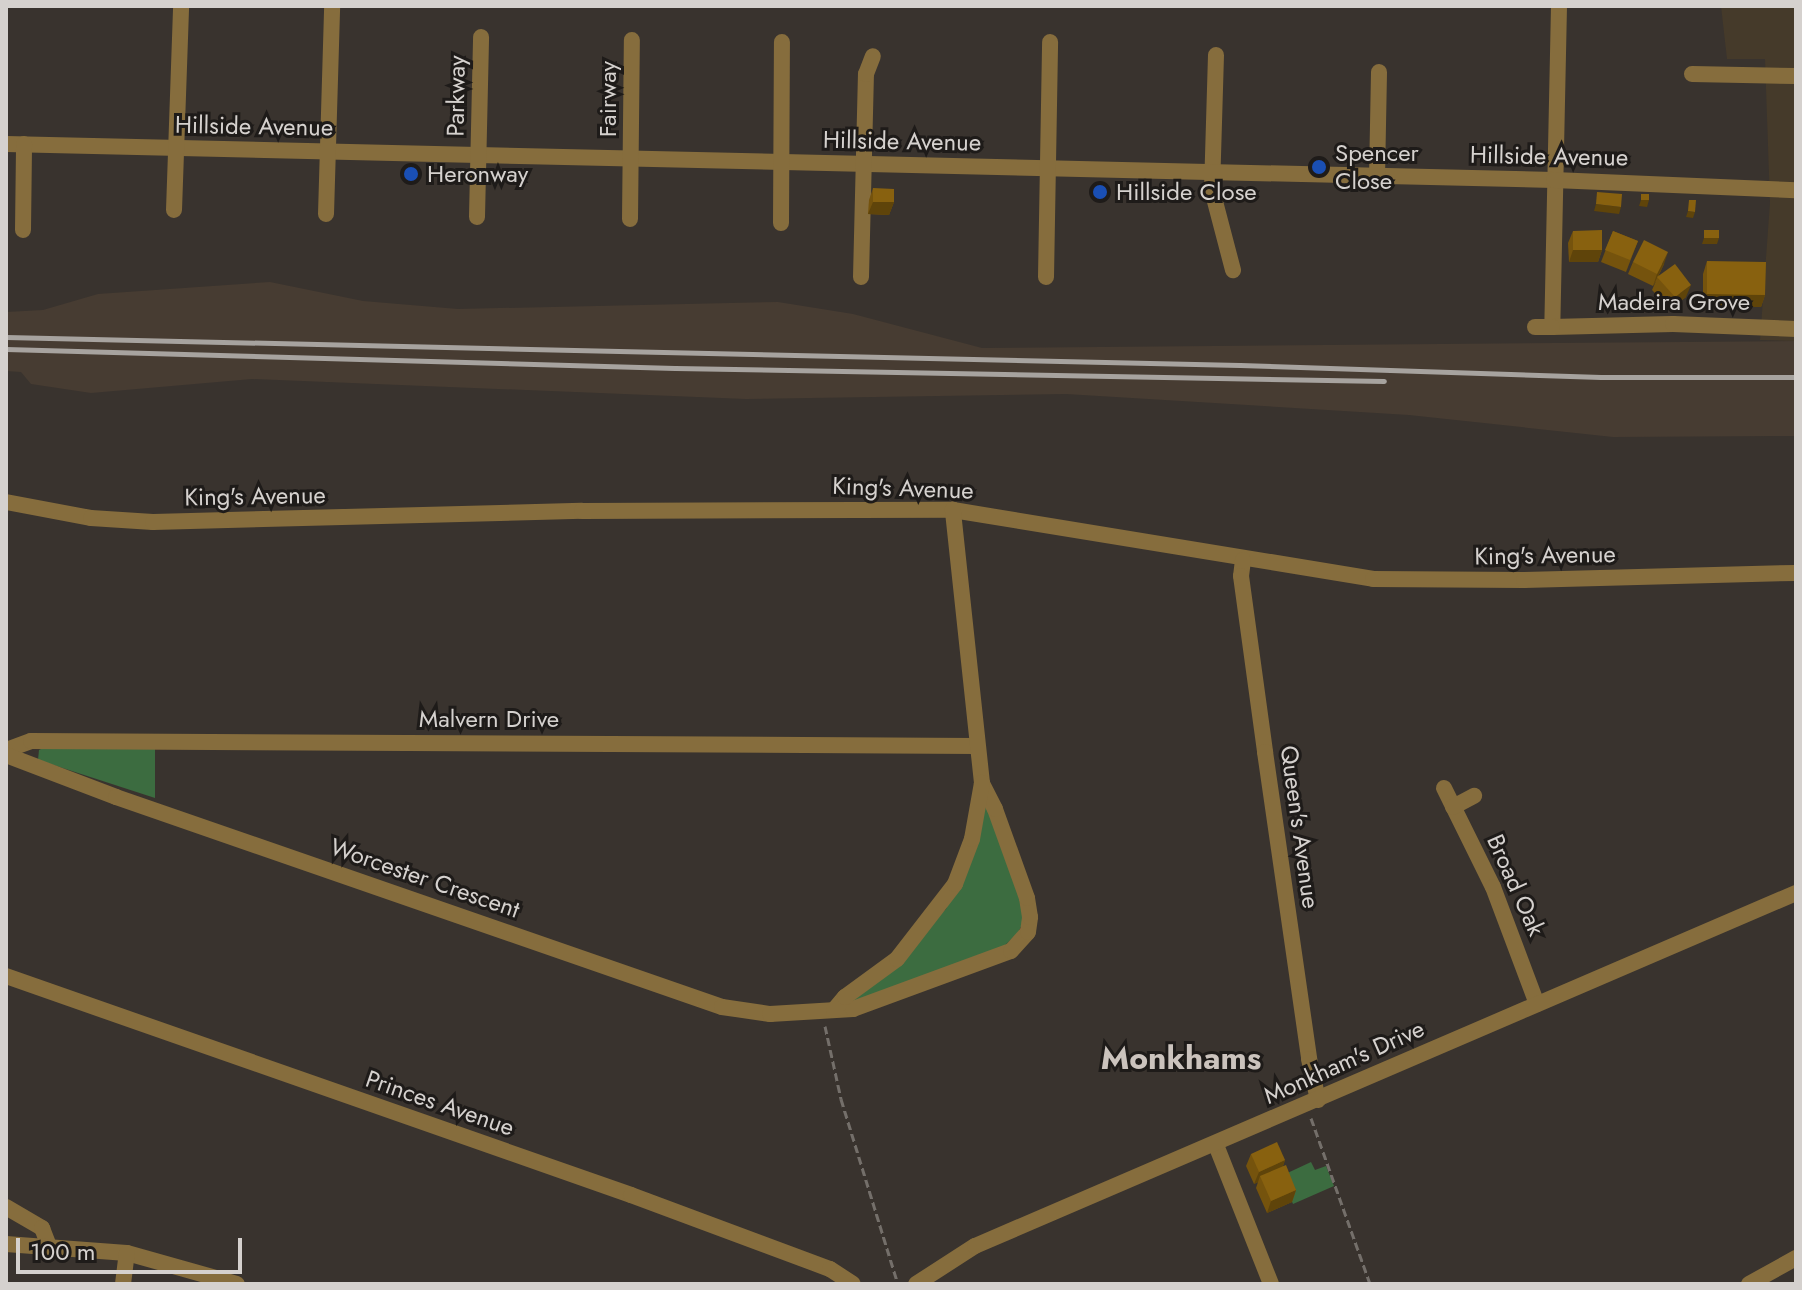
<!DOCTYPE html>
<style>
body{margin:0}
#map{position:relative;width:1802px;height:1290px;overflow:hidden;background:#39332e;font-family:Jost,sans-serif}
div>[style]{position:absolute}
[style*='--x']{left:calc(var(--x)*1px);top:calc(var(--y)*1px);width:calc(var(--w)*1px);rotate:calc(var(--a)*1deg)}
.commercial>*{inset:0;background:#453a2a}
.built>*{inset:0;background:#473c32}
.green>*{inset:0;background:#3c6c40}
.path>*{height:3px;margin-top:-1.5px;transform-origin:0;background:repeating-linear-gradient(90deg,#746f6a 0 8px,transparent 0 12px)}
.minor>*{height:16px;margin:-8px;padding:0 8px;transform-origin:8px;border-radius:8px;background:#866d3d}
.rail>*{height:5px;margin:-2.5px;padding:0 2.5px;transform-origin:2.5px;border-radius:2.5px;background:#a7a39f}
.wall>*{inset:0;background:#75530d}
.shaded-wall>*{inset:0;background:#5f440a}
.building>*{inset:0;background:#88610f}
.dots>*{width:22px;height:22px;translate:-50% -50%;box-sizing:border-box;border:4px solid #1e1b19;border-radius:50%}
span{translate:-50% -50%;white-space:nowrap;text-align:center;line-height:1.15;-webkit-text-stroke:6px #1e1b19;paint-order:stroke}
.street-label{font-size:24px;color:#d5d1ce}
.poi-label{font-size:24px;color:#d5d1ce}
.left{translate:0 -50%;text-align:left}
.district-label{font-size:32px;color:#cbc3bd;font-weight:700}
.frame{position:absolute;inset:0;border:8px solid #d5d1ce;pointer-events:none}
.scale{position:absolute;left:16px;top:1238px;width:226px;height:36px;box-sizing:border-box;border:4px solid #d5d1ce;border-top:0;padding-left:10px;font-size:24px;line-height:28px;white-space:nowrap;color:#d5d1ce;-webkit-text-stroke:6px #1e1b19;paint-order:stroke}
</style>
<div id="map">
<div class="commercial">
<i style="clip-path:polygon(1721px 6px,1796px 6px,1796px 341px,1760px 340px,1770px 203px,1765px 59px,1727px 59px)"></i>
</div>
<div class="built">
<i style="clip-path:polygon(270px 282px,363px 301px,458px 309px,778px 302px,853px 314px,982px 348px,1796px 341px,1796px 436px,1613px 437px,1409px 415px,1066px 394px,746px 399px,252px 379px,91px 393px,31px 384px,21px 372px,6px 371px,6px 312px,43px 310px,98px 294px)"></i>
</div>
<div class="green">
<i style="clip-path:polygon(43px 748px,155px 749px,155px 798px,38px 760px,39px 750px)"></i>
<i style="clip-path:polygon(988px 803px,1021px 899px,1024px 920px,1018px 933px,1002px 948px,852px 1005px,851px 1000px,946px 909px,984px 806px)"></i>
<i style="clip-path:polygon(1311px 1162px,1315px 1170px,1326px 1166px,1334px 1186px,1293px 1204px,1281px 1176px)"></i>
</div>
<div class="path">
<i style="--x:825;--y:1026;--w:75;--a:77.6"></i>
<i style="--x:841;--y:1099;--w:194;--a:72.9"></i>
<i style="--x:1311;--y:1118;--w:176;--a:70.4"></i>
</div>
<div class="minor">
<i style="--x:1559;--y:6;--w:321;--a:91.2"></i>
<i style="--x:1552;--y:327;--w:121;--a:-1.4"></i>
<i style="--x:1673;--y:324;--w:123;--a:2.3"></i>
<i style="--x:1216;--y:55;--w:135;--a:91.7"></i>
<i style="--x:1212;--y:190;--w:83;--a:75.3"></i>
<i style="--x:1692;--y:74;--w:104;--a:1.1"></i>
<i style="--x:6;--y:144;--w:1548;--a:1.33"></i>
<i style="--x:1554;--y:180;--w:242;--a:2.4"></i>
<i style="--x:1377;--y:177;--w:105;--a:-88.9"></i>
<i style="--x:174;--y:210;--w:204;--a:-88"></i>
<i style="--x:326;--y:214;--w:208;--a:-88.3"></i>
<i style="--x:477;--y:217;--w:180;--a:-88.7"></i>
<i style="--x:630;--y:219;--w:179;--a:-89.4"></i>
<i style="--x:781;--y:223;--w:181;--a:-89.7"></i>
<i style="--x:23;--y:230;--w:86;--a:-89.3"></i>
<i style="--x:861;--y:277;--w:203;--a:-88.6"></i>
<i style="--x:866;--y:74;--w:19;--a:-69"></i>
<i style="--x:1046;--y:277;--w:235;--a:-89"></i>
<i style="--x:1535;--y:327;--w:17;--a:0"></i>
<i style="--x:6;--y:502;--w:86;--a:10.7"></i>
<i style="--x:91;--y:518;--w:62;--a:3.7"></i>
<i style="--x:153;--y:522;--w:429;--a:-1.5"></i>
<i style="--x:582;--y:511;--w:371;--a:-0.2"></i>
<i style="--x:953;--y:510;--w:426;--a:9.3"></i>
<i style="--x:1373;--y:579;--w:151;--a:0.4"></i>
<i style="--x:1524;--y:580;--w:272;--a:-1.5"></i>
<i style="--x:1243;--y:560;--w:16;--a:97"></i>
<i style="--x:1241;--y:576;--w:178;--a:82.2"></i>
<i style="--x:1265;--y:752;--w:310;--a:81.8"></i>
<i style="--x:1309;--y:1059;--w:42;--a:77.6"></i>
<i style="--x:6;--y:753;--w:5;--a:-53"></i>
<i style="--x:9;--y:749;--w:23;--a:-20"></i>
<i style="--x:31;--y:741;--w:945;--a:0.3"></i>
<i style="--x:6;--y:755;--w:118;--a:20.9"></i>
<i style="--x:116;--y:797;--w:641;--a:19.11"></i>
<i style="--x:722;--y:1007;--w:49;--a:8.3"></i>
<i style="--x:770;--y:1014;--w:83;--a:-3.4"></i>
<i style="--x:853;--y:1009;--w:168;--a:-20.2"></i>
<i style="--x:1011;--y:951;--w:25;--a:-48"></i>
<i style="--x:1028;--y:932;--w:15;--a:-82"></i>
<i style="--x:1030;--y:917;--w:19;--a:-99"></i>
<i style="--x:1027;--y:898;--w:95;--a:-109.8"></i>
<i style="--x:995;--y:809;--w:29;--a:-117"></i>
<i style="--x:982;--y:783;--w:275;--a:-96.1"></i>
<i style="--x:1444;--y:788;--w:110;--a:63.7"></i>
<i style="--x:1493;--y:887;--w:125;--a:69.4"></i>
<i style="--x:1453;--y:807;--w:24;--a:-28"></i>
<i style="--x:6;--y:976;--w:662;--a:19.31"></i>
<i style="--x:631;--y:1195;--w:212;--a:20.4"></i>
<i style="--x:830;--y:1269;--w:27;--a:33"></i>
<i style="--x:834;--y:1010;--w:17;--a:-50"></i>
<i style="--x:845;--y:997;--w:64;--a:-36.2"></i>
<i style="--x:897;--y:959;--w:95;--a:-52.3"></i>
<i style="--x:955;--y:884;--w:48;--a:-69.3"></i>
<i style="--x:972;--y:839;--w:57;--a:-79.9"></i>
<i style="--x:1216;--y:1145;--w:149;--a:68.4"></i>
<i style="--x:6;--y:1207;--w:42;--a:30.3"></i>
<i style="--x:42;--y:1228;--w:19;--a:69"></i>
<i style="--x:6;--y:1244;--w:121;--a:4.3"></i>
<i style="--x:127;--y:1253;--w:114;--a:15.7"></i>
<i style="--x:123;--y:1284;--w:31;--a:-83"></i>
<i style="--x:916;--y:1284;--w:70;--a:-32.8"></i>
<i style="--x:975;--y:1246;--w:894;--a:-23.27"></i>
<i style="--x:1749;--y:1284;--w:54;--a:-29"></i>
</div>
<div class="rail">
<i style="--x:6;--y:337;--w:1234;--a:1.3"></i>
<i style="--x:1240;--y:365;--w:361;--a:1.9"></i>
<i style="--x:1601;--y:377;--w:195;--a:0"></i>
<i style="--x:6;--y:349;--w:669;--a:1.63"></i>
<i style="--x:675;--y:368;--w:709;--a:1.05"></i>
</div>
<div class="wall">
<i style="clip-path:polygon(873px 188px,894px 202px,889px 215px,868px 214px,869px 200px)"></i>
<i style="clip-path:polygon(1573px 231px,1602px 250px,1598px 262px,1569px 262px,1568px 243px)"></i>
<i style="clip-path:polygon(1613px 231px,1638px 241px,1626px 272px,1601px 262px)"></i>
<i style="clip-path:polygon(1707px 261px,1765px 295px,1761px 307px,1703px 307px,1703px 274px)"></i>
<i style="clip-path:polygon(1633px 262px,1664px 264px,1658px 277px,1686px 297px,1670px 309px,1652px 290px,1656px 281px,1653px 286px,1628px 274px)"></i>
<i style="clip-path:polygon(1251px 1154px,1285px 1160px,1283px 1166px,1296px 1190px,1292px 1202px,1267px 1213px,1256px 1188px,1258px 1182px,1254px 1184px,1246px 1166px)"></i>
</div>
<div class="shaded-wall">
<i style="clip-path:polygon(1641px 200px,1649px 200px,1647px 207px,1639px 206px)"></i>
<i style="clip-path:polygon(873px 202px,894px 202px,889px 215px,868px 214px)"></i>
<i style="clip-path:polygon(1596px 204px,1621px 207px,1619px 214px,1594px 211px)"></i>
<i style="clip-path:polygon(1688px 211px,1695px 212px,1693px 218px,1686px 217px)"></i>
<i style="clip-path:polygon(1704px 238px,1719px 238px,1717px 244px,1702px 244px)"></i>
<i style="clip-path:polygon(1573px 250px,1602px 250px,1598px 262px,1569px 262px)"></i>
<i style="clip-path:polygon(1668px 252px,1664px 264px,1653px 286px,1657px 274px)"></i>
<i style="clip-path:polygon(1691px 285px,1686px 297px,1670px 309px,1675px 297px)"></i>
<i style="clip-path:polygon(1707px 294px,1765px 295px,1761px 307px,1703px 307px)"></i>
<i style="clip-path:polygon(1285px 1160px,1281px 1172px,1260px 1176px,1258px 1182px,1254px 1184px,1259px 1172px)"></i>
<i style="clip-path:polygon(1296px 1190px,1292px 1202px,1267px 1213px,1271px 1201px)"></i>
</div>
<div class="building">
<i style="clip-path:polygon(873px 188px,894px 189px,894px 202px,873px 202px)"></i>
<i style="clip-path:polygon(1597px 192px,1622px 194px,1621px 207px,1596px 204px)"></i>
<i style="clip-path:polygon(1641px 194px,1649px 194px,1649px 200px,1641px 200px)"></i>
<i style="clip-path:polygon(1689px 200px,1696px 200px,1695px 212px,1688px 211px)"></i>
<i style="clip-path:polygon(1602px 230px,1602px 250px,1573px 250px,1573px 231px)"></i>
<i style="clip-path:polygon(1704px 230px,1719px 230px,1719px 238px,1704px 238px)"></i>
<i style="clip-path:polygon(1613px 231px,1638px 241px,1630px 260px,1605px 250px)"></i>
<i style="clip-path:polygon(1644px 240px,1668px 252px,1657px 274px,1633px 262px)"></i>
<i style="clip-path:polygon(1707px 261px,1766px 262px,1765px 295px,1707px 294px)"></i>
<i style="clip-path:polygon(1675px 264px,1691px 285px,1675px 297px,1657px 277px)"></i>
<i style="clip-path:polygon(1277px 1142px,1285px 1160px,1259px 1172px,1251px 1154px)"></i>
<i style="clip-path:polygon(1286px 1165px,1296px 1190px,1271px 1201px,1260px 1176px)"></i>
</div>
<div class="dots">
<i style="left:1319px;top:167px;background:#1a4fb4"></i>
<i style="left:411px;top:174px;background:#1a4fb4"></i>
<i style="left:1100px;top:192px;background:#1a4fb4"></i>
</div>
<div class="street-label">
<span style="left:456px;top:96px;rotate:-89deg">Parkway</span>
<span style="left:608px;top:99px;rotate:-90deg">Fairway</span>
<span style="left:254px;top:126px;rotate:1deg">Hillside Avenue</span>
<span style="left:902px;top:141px;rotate:1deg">Hillside Avenue</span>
<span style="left:1549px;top:156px;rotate:1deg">Hillside Avenue</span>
<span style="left:1674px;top:302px">Madeira Grove</span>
<span style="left:903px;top:488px;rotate:2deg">King's Avenue</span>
<span style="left:255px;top:496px;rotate:-1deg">King's Avenue</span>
<span style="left:1545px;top:555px;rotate:-1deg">King's Avenue</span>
<span style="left:489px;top:719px">Malvern Drive</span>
<span style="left:1300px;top:827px;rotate:82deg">Queen's Avenue</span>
<span style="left:425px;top:878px;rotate:19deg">Worcester Crescent</span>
<span style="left:1516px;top:885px;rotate:66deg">Broad Oak</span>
<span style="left:1344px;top:1062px;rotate:-24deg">Monkham's Drive</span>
<span style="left:440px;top:1103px;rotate:19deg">Princes Avenue</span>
</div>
<div class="poi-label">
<span class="left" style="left:1335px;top:167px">Spencer<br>Close</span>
<span class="left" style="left:427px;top:174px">Heronway</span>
<span class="left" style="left:1116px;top:192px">Hillside Close</span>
</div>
<div class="district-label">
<span style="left:1181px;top:1058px">Monkhams</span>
</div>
<div class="frame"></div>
<div class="scale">100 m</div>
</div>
